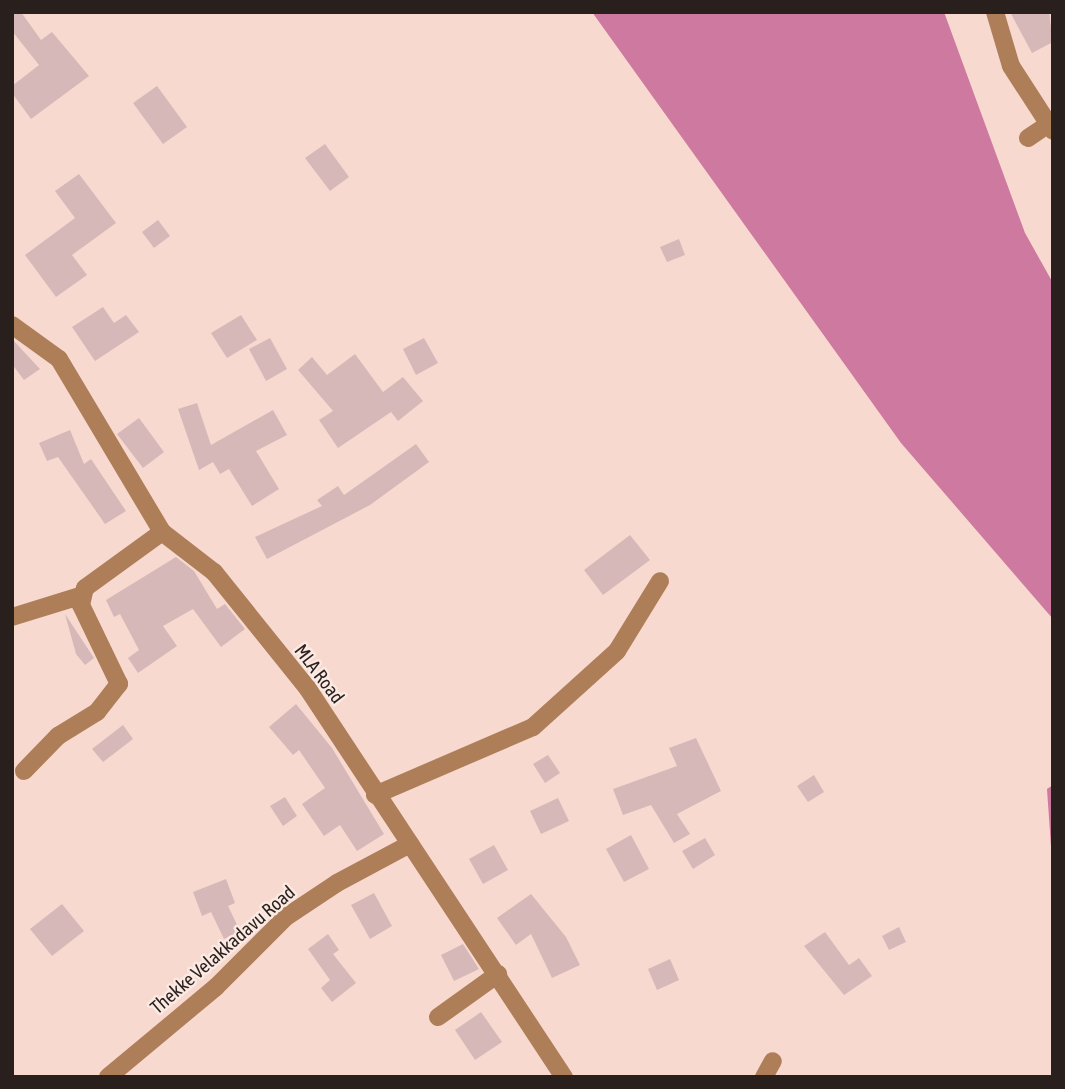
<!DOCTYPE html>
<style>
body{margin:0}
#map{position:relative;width:1065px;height:1089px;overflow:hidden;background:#f7d9d0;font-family:"Asap Condensed",sans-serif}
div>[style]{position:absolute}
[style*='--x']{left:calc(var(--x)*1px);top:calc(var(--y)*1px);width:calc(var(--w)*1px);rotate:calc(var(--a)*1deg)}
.water>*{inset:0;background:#ce799f}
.building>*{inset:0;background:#d7b8b9}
.street>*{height:18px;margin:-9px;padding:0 9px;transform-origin:9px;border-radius:9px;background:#ad7e58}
span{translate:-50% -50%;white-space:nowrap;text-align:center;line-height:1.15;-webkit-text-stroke:5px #fbe9e3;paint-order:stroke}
.street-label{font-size:19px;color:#291f1c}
.frame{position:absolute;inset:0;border:14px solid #291f1c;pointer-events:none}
</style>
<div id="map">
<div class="water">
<i style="clip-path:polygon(592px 12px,944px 12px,1025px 233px,1053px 283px,1053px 619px,901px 443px)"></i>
<i style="clip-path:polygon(1053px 785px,1053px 875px,1047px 789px)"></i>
</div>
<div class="building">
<i style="clip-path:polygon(12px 12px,21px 12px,41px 40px,52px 32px,89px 76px,31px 119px,12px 93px,12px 86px,39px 65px,12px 31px)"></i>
<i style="clip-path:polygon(1010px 12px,1049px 12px,1053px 42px,1032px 53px)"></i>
<i style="clip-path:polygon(157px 86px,187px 127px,163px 144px,133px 103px)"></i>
<i style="clip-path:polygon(325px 144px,349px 177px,330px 191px,305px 158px)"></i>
<i style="clip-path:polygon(79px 174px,116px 223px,72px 255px,87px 275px,56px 297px,25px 255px,75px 218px,55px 191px)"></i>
<i style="clip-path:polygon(158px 220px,170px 236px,154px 248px,142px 232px)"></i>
<i style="clip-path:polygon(679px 239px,685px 255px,667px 262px,660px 247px)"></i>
<i style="clip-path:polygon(103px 307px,114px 323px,126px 315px,139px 332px,95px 361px,72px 327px)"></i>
<i style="clip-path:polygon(241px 315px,257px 340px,227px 358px,211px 333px)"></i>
<i style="clip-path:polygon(270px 338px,287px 369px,266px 381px,249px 349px)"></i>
<i style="clip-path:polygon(424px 338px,438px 363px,416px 375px,403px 349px)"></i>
<i style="clip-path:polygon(12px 339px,40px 369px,24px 380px,12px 364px)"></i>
<i style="clip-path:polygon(355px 354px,383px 392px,403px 377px,423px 401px,398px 421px,391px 412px,338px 448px,319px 420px,333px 411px,298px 370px,312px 357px,327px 375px)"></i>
<i style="clip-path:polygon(197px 403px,211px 445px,273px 410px,287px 435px,256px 451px,279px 489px,252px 506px,229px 469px,220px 474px,213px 462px,199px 470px,178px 409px)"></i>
<i style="clip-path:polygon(139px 418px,164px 452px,143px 468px,117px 434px)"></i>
<i style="clip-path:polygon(70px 430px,84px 464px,91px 459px,126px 511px,105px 524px,58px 457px,47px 461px,39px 443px)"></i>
<i style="clip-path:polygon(416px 444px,429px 462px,370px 505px,267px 559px,255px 537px,322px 506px,317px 500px,338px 486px,344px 495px)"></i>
<i style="clip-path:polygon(630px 535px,650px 560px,603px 595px,584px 570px)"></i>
<i style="clip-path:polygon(176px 557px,194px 571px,217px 609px,225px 604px,245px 629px,221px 647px,193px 609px,163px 626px,177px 646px,138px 673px,128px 658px,139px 650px,120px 614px,114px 617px,106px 600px)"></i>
<i style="clip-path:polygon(65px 614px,94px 658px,85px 665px,76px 654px)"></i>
<i style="clip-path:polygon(296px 704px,332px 748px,384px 834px,357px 851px,340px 825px,324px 836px,302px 804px,325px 788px,299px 750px,293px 755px,269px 727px)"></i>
<i style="clip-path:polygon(123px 725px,133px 739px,103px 762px,92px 749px)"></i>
<i style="clip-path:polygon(696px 738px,721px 791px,677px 814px,690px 834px,674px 843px,651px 805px,623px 815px,613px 789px,677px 766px,669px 748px)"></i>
<i style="clip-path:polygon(548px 755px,560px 773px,545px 783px,533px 764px)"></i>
<i style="clip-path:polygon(814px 775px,824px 792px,808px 802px,797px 786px)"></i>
<i style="clip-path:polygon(285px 797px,297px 816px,283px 826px,270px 806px)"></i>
<i style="clip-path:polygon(558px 798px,569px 821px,541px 834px,530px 811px)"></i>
<i style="clip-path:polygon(631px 835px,649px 869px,624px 882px,606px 849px)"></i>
<i style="clip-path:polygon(705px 838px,715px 855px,693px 869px,682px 851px)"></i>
<i style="clip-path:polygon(494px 845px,508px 870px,483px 884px,469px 859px)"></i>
<i style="clip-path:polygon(226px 879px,235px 903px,228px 906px,240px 931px,224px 939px,211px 912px,202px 916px,193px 892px)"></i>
<i style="clip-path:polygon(374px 893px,392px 926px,370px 939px,351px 905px)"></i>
<i style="clip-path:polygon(531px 894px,566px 937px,580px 965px,552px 978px,531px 934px,516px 945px,497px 918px)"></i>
<i style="clip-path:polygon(62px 904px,84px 931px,52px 956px,30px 929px)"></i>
<i style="clip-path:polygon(899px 927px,906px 942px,889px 950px,882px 936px)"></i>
<i style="clip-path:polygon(825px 932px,849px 965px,859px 958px,872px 976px,844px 995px,804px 946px)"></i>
<i style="clip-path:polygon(328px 934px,339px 950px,333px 954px,356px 983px,332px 1002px,321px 988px,330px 980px,308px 949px)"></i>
<i style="clip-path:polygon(463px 944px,479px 969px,454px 981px,441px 955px)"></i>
<i style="clip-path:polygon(670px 959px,679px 980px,657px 990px,648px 969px)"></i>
<i style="clip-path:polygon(481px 1012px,502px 1042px,475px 1060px,455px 1030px)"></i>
</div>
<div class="street">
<i style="--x:995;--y:12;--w:56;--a:73.5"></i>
<i style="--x:1011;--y:66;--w:77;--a:57.1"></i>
<i style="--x:1028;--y:138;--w:23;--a:-34"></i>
<i style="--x:12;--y:325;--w:58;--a:35.9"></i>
<i style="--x:59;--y:359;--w:201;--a:59.2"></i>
<i style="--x:162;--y:532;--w:66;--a:37.6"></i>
<i style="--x:214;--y:572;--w:150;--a:51.2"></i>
<i style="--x:308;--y:689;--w:465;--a:56.6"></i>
<i style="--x:12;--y:617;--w:74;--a:-17.2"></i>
<i style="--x:24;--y:771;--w:49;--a:-45.8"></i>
<i style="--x:58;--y:736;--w:46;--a:-31.6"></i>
<i style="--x:97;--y:712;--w:36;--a:-52"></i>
<i style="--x:119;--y:684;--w:88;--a:-115.7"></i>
<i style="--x:81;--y:605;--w:17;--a:-77"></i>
<i style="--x:85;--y:588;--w:95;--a:-36"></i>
<i style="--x:375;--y:795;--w:172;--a:-23.3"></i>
<i style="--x:533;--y:727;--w:113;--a:-42.1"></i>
<i style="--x:617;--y:651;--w:82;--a:-58.4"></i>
<i style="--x:438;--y:1017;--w:74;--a:-35.6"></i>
<i style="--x:108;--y:1077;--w:141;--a:-39.8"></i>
<i style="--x:216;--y:987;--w:99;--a:-45"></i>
<i style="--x:286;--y:917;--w:61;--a:-33.7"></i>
<i style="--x:337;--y:883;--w:83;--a:-28.1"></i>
<i style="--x:764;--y:1077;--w:18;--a:-61"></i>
</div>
<div class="street-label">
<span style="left:319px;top:674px;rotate:53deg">MLA Road</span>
<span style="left:223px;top:950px;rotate:-41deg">Thekke Velakkadavu Road</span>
</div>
<div class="frame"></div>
</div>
